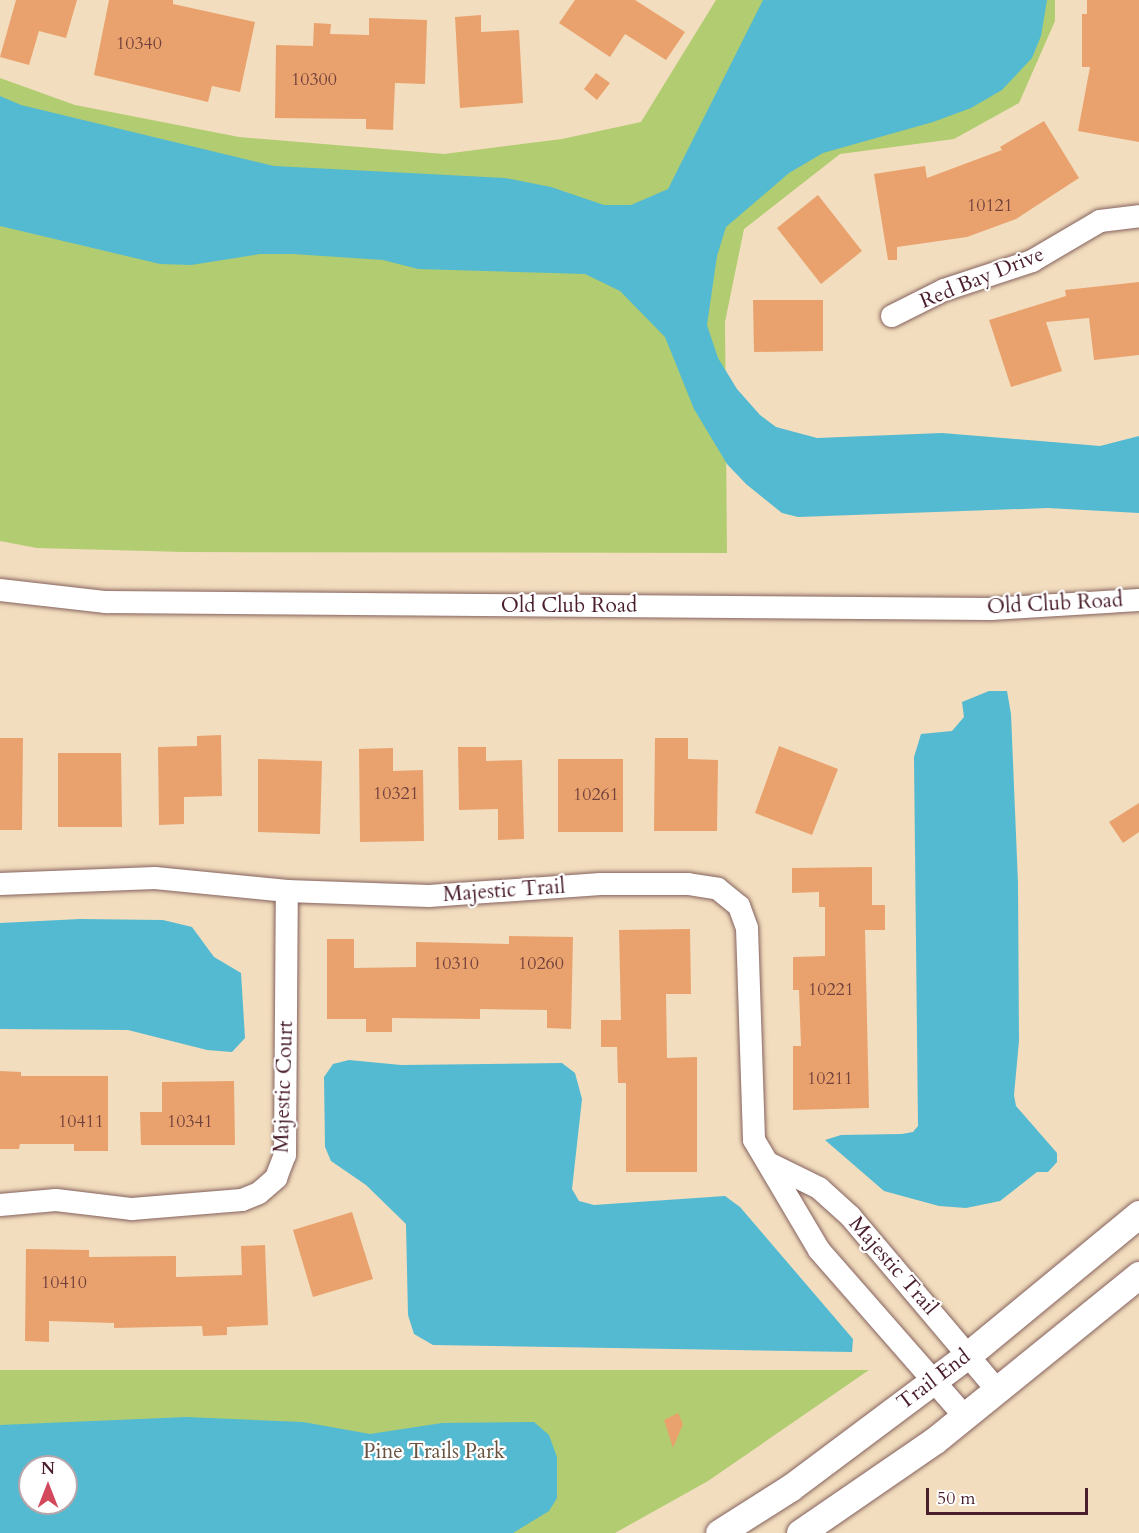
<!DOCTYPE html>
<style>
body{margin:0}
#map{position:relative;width:1139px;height:1533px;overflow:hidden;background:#f2ddbe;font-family:Cardo,serif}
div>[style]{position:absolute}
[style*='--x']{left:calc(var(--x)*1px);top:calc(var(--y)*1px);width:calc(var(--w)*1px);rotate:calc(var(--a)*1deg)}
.green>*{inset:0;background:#b2cc71}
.water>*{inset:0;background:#53bad1}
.building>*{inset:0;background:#e9a26d}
.roads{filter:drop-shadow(0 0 2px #85625e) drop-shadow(0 0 2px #85625e)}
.minor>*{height:22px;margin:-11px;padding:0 11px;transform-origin:11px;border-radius:11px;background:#fff}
.tertiary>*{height:27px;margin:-13.5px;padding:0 13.5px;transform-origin:13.5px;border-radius:13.5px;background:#fff}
span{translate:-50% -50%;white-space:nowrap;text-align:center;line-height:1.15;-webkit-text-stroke:4.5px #fff;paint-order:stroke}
.number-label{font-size:18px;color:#72403c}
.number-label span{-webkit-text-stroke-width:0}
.street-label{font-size:21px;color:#4a1f2b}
.park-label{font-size:21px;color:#695340}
.north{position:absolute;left:18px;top:1455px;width:60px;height:60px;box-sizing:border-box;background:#fff;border:2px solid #b7a5aa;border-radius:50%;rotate:0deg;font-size:16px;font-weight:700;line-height:24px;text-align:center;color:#4a1f2b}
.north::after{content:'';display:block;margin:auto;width:21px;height:27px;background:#d1495b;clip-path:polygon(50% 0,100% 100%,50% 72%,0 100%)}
.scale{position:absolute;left:926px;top:1488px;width:162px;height:27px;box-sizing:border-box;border:3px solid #4a1f2b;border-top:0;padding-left:8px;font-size:18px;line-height:21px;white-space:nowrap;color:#4a1f2b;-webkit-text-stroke:4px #fff;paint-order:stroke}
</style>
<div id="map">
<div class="green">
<i style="clip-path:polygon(716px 0,1055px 0,1055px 21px,1019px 103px,954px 139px,840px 154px,744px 229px,725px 322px,727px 553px,184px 552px,37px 548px,0 541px,0 78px,75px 105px,239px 137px,444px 154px,562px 139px,641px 122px)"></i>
<i style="clip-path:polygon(evenodd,0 1370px,869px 1370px,708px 1481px,615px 1533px,0 1533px,0 1370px,30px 1467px,66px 1467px,66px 1503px,30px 1503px,30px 1467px)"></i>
</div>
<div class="water">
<i style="clip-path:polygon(763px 0,1047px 0,1041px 36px,1032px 58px,1002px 90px,971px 108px,933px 122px,823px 153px,789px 173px,726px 227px,717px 256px,707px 325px,718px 358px,737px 389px,760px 415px,776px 427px,817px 438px,942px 433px,1100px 446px,1139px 436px,1139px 513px,1048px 508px,798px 517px,782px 513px,746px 484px,727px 464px,694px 409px,665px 337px,620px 291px,585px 274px,418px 269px,383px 260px,293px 254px,260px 254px,191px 265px,160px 264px,0 226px,0 96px,21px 105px,274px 166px,505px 178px,551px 187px,604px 205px,631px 205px,668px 189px)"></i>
<i style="clip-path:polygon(989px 691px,1007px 691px,1011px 714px,1018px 883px,1019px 1041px,1014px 1095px,1016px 1106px,1057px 1153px,1057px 1162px,1048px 1172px,1037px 1172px,1000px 1201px,966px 1208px,939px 1206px,884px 1191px,825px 1140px,841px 1135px,902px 1134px,913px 1132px,918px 1126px,914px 757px,921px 734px,952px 731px,964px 717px,962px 702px)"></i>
<i style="clip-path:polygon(80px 919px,163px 920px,192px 927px,214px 957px,241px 973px,245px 1038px,232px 1052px,207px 1050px,128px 1030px,0 1029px,0 923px)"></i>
<i style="clip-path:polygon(349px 1060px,401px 1065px,562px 1063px,575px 1073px,582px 1099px,572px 1189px,579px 1201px,594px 1205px,725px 1196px,740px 1207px,853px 1339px,852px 1352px,433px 1345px,414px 1334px,408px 1315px,406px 1224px,366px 1185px,331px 1161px,325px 1147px,324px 1077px,333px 1064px)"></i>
<i style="clip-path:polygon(evenodd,186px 1417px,303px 1422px,370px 1434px,442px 1423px,534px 1422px,549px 1435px,557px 1457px,557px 1498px,549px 1511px,513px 1533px,0 1533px,0 1425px,186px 1417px,30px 1467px,66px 1467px,66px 1503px,30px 1503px,30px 1467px)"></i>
</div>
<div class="building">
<i style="clip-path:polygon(16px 0,77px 0,66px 38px,39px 31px,29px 65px,0 57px)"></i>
<i style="clip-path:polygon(109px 0,173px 0,173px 4px,255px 22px,240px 92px,212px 86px,208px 102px,94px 75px)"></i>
<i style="clip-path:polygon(575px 0,635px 0,685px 32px,666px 60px,625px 34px,610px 57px,559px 23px)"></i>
<i style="clip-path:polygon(1087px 0,1139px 0,1139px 142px,1078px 131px,1090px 67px,1082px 67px,1082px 14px,1087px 14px)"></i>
<i style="clip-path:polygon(481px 15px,481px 32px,519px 30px,523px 103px,460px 108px,455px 17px)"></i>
<i style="clip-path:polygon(369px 18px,427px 20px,425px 84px,395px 83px,393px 130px,366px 129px,366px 119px,275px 118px,276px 45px,313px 46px,314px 23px,331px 24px,330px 34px,369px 35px)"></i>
<i style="clip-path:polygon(596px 73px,610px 83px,597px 100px,584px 89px)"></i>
<i style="clip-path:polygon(1044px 121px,1079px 178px,1016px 219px,967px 237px,897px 247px,897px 260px,888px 260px,874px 174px,925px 166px,927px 178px,1002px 150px,1000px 147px)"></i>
<i style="clip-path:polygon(818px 195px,862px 251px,821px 284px,777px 228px)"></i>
<i style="clip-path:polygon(1139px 282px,1139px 355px,1094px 360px,1089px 318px,1046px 322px,1062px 371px,1011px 387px,989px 320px,1066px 296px,1065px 290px)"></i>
<i style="clip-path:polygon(753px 300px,823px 300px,823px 351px,754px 352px)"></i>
<i style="clip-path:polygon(221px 735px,222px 796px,184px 797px,184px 824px,159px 825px,158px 747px,197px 746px,197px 736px)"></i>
<i style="clip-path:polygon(0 738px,23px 738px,22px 830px,0 830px)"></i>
<i style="clip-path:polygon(655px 738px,688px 738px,688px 759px,718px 760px,717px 831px,654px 831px)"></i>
<i style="clip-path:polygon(779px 746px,838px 769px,812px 835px,755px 813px)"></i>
<i style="clip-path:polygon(458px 747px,486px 747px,486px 761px,522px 760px,524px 839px,498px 840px,498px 809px,459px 810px)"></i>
<i style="clip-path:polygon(393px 748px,393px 771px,423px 770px,424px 841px,360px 842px,359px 749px)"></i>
<i style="clip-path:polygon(58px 753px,121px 753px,122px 827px,58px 827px)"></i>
<i style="clip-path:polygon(258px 759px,322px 761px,320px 834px,258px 832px)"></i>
<i style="clip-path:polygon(558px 759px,623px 759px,623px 832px,558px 832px)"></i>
<i style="clip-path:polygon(1139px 803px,1139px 832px,1123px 843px,1109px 822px)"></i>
<i style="clip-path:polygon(872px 867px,872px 905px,885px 905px,885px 930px,865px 930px,869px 1108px,793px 1110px,793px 1046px,801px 1046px,799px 990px,793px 990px,793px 957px,825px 956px,825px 907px,819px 907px,819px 892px,792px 893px,792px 868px)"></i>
<i style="clip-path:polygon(690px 929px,691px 994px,666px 994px,667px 1058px,697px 1057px,697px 1172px,626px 1172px,626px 1083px,618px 1083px,617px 1047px,601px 1047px,601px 1020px,621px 1020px,619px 930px)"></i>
<i style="clip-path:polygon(509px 936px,573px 937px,571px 1029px,547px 1028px,547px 1010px,480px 1009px,480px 1019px,392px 1018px,392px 1032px,366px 1032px,366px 1019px,327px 1019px,327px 939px,354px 939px,354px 968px,416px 967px,416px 942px,509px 944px)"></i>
<i style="clip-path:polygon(0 1071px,21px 1072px,21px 1076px,108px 1076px,108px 1151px,74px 1151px,74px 1144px,20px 1144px,19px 1149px,0 1149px)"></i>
<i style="clip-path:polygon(234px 1081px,235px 1145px,141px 1145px,140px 1112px,162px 1112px,162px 1082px)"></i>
<i style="clip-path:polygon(352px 1212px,373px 1279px,313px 1297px,293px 1230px)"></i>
<i style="clip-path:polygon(265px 1245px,268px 1325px,227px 1327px,227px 1335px,203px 1336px,202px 1326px,114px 1328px,114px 1323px,49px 1321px,49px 1342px,25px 1341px,26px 1249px,89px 1250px,89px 1257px,176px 1256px,176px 1277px,242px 1275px,241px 1246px)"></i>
<i style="clip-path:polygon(678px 1413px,683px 1424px,673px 1448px,664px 1420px)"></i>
</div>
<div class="roads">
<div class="minor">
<i style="--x:892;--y:316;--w:58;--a:-26.6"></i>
<i style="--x:944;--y:290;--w:93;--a:-18.2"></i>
<i style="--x:1032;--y:261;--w:79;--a:-30.5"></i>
<i style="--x:1100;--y:221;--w:39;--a:-7"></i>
<i style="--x:0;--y:590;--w:107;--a:6.5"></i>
<i style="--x:106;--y:602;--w:885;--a:0.45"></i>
<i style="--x:991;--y:609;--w:148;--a:-3.5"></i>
<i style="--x:0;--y:884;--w:155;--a:-2.2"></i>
<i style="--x:155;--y:878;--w:133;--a:5.6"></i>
<i style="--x:287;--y:891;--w:142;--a:2"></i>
<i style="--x:429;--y:896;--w:172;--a:-4"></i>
<i style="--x:601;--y:884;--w:87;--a:0"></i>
<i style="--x:688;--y:884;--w:30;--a:9"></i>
<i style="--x:718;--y:889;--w:27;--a:39"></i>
<i style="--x:739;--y:906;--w:23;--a:70"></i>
<i style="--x:747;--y:928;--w:212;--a:88.1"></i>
<i style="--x:754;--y:1140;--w:128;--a:59.4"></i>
<i style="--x:819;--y:1250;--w:222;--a:48.8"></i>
<i style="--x:770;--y:1164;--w:55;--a:26.1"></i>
<i style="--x:819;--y:1188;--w:42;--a:42.1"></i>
<i style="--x:850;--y:1216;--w:229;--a:49.8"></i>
<i style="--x:0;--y:1205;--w:56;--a:-5.1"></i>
<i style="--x:56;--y:1200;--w:77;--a:6.8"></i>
<i style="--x:132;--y:1209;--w:110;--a:-4.7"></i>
<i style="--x:242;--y:1200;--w:18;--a:-22"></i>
<i style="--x:259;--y:1193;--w:23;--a:-41"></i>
<i style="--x:276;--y:1178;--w:25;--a:-69"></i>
<i style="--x:285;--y:1155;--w:264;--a:-89.6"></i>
</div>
<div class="tertiary">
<i style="--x:719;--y:1533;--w:84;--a:-32.4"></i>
<i style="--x:790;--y:1488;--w:222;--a:-36.8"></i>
<i style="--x:968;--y:1355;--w:222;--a:-39.5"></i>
<i style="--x:800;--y:1533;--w:163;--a:-34.5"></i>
<i style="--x:934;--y:1441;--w:264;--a:-39"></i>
</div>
</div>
<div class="number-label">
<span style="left:139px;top:44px">10340</span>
<span style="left:314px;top:80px">10300</span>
<span style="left:990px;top:206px">10121</span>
<span style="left:396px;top:794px">10321</span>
<span style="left:596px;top:795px">10261</span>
<span style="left:456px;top:964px">10310</span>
<span style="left:541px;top:964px">10260</span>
<span style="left:831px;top:990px">10221</span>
<span style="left:830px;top:1079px">10211</span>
<span style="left:81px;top:1122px">10411</span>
<span style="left:190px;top:1122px">10341</span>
<span style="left:64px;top:1283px">10410</span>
</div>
<div class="street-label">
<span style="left:982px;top:278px;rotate:-22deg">Red Bay Drive</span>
<span style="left:1055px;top:604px;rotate:-3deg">Old Club Road</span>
<span style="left:569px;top:606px">Old Club Road</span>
<span style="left:504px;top:891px;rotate:-4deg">Majestic Trail</span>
<span style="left:284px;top:1087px;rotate:-88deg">Majestic Court</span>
<span style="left:893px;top:1266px;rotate:49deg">Majestic Trail</span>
<span style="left:934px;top:1380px;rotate:-37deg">Trail End</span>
</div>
<div class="park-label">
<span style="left:434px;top:1452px">Pine Trails Park</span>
</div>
<div class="north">N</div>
<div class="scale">50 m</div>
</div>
